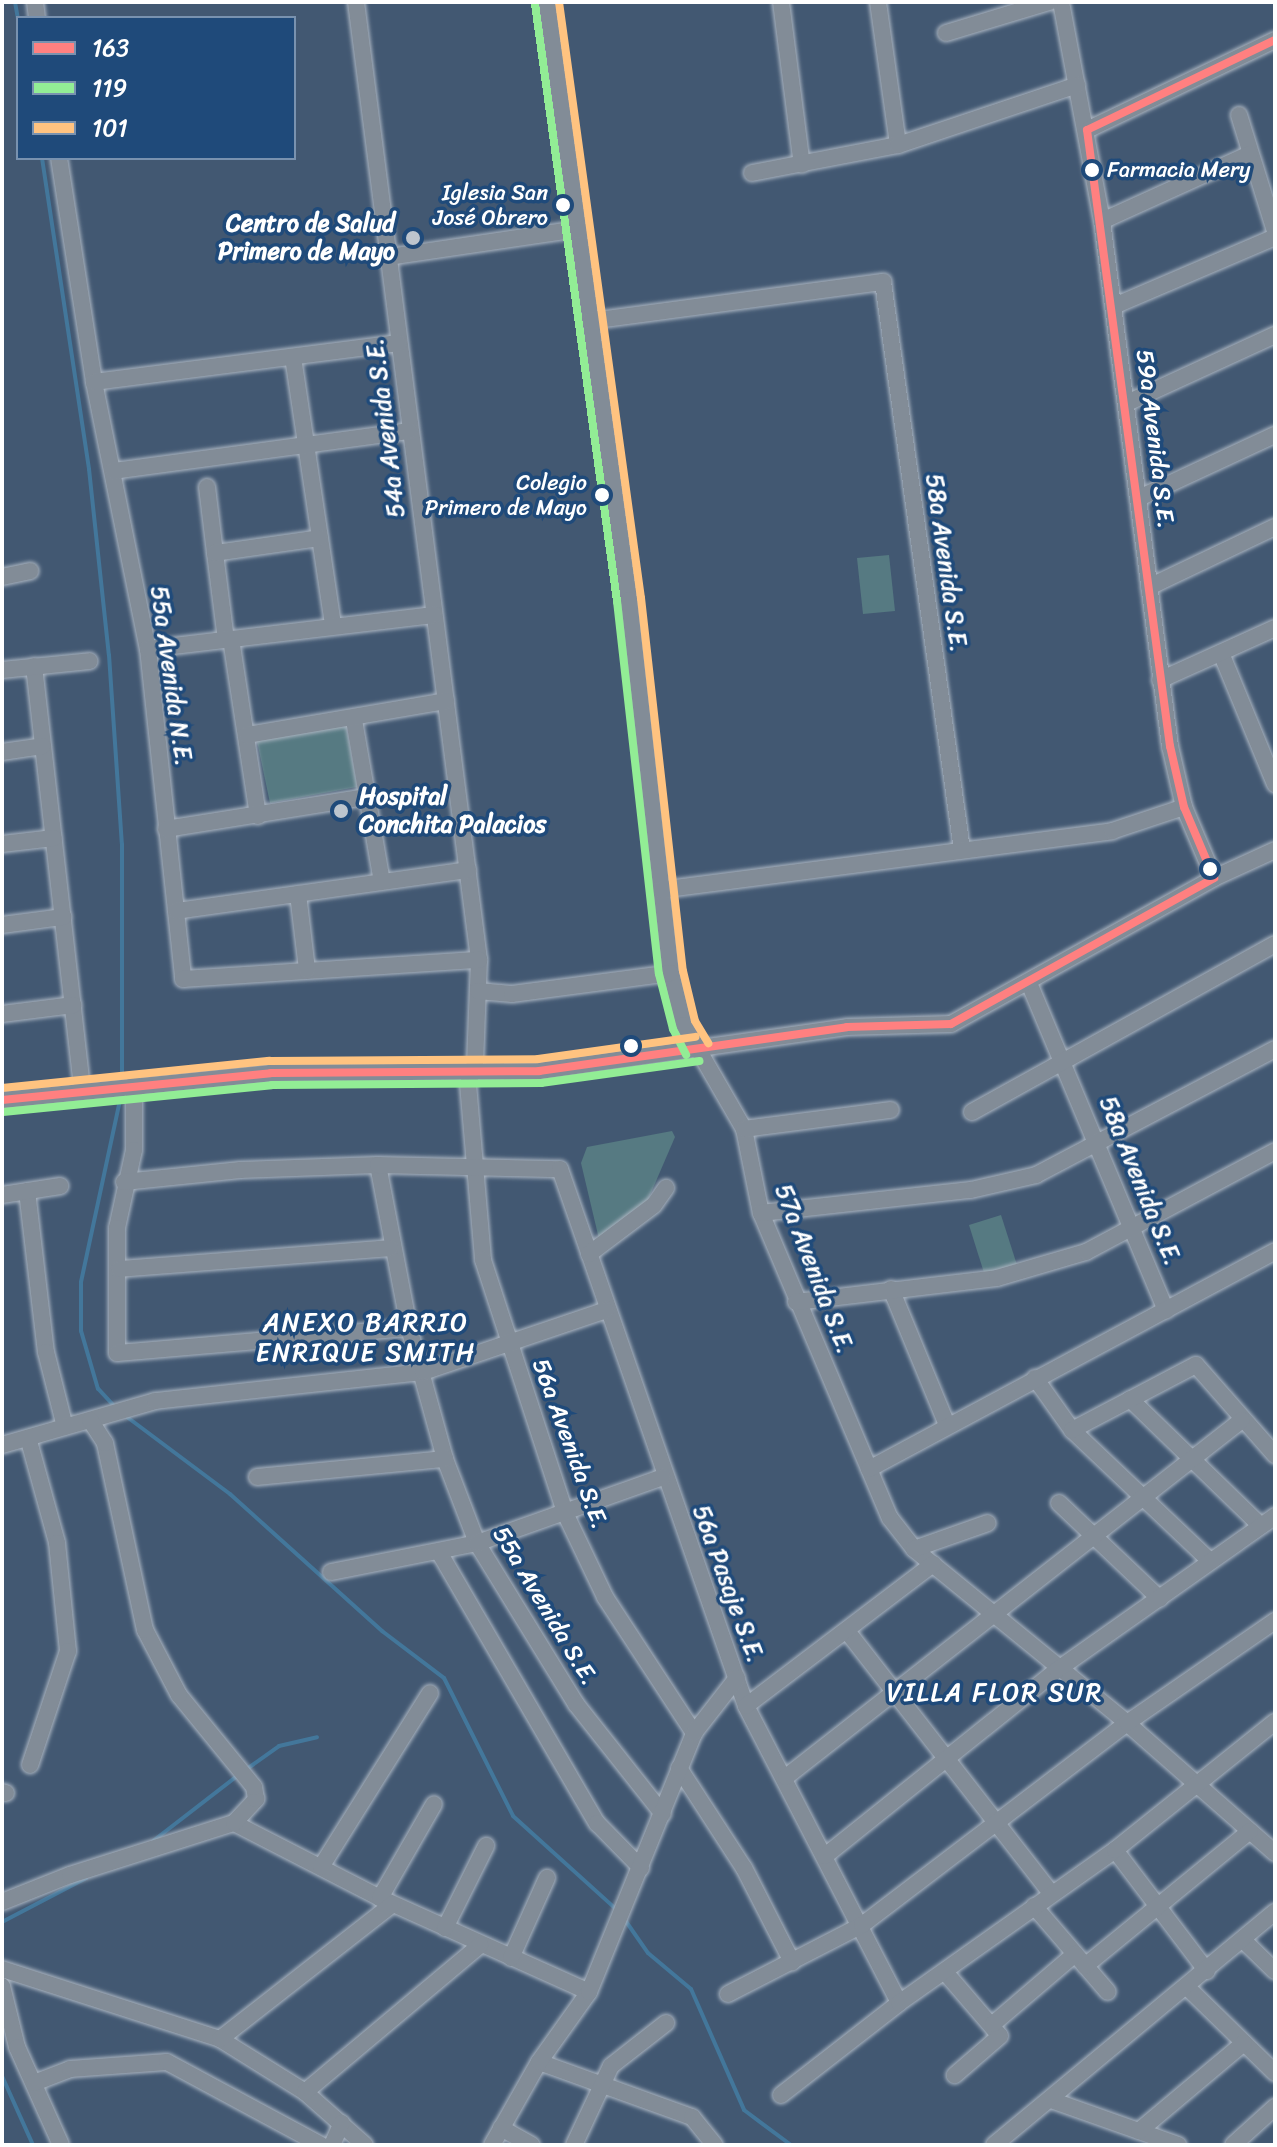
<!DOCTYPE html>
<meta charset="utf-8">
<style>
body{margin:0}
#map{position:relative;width:1277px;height:2147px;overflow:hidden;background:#425872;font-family:Sriracha,sans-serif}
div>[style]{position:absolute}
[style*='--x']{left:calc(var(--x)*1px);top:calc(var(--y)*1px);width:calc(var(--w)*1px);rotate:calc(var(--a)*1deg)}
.green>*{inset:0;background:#567a82}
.stream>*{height:4px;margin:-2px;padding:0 2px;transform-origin:2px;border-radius:2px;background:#43779b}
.roads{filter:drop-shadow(0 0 2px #aab4c0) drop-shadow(0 0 2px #aab4c0)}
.minor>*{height:16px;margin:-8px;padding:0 8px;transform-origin:8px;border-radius:8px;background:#828c97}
.bus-1>*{height:8px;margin:-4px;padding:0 4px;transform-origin:4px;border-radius:4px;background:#ff8080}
.bus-2>*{height:8px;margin:-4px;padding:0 4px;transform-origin:4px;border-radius:4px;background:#92ed95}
.bus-3>*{height:8px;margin:-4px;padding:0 4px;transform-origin:4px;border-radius:4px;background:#ffc380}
.dots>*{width:22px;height:22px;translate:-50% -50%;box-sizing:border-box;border:4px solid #1f4a7a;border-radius:50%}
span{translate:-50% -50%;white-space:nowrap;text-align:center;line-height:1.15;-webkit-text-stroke:7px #1f4a7a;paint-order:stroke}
.bus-label{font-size:22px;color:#fff}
.left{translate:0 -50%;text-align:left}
.right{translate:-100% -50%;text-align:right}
.poi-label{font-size:24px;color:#fff;font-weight:700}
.street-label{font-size:24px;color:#fff}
.neighbourhood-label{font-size:26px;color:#fff;letter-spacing:2px}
.frame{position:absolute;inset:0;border:4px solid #fff;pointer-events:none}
.legend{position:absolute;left:16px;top:16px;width:280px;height:144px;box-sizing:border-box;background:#1f4a7a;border:2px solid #7992af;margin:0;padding:10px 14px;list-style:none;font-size:24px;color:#fff}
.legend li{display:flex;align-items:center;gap:16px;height:40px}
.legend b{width:40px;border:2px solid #7992af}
</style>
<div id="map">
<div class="green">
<i style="clip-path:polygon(889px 555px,895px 611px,863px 614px,857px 558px)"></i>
<i style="clip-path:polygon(346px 725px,357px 787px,270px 803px,257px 741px)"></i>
<i style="clip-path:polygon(672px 1131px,675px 1137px,647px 1202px,599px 1239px,581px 1163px,587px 1147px)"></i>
<i style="clip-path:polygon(1001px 1215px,1017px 1265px,985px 1276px,969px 1225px)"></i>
</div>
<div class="stream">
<i style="--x:15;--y:2;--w:17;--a:80"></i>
<i style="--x:42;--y:158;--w:315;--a:81.4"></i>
<i style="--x:89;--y:469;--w:187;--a:83.9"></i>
<i style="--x:109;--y:655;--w:189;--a:86.1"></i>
<i style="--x:122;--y:844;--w:238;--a:90"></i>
<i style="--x:116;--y:1408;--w:26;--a:-133"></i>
<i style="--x:98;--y:1389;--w:60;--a:-106.3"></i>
<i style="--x:81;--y:1331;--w:49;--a:-90"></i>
<i style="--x:81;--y:1282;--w:195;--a:-77.9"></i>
<i style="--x:123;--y:1414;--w:134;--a:36.8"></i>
<i style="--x:230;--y:1494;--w:205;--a:42"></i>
<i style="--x:382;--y:1631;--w:78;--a:37.2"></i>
<i style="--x:444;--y:1678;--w:154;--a:63.4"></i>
<i style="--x:513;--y:1816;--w:140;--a:42.1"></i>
<i style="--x:244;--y:1771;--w:43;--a:-35.5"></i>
<i style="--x:279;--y:1746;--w:39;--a:-13"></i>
<i style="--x:153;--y:1841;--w:106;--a:-37.7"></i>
<i style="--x:625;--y:1920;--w:40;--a:55.1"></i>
<i style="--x:648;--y:1953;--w:56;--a:39.9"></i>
<i style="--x:691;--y:1989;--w:132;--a:66.3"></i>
<i style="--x:744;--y:2110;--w:59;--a:36.7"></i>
<i style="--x:2;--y:1922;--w:95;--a:-27.6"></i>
<i style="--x:2;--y:2076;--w:76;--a:65.8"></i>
</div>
<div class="roads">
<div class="minor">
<i style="--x:35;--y:2;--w:16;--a:83"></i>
<i style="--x:356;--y:2;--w:966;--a:82.68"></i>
<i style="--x:479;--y:960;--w:103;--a:92.2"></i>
<i style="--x:475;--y:1063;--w:22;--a:108"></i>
<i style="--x:468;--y:1084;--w:177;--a:85.1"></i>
<i style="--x:483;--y:1260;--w:266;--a:72"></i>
<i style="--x:565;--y:1513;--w:93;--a:64.5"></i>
<i style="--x:605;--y:1597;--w:163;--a:56.8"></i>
<i style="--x:547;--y:2;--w:604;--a:82.19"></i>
<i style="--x:629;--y:600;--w:375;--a:83.6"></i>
<i style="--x:671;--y:973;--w:54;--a:76"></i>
<i style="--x:684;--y:1025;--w:120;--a:60"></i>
<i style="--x:744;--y:1129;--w:86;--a:78.6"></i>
<i style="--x:761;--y:1213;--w:331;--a:67.1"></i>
<i style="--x:890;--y:1518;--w:39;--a:52"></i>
<i style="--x:914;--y:1549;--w:275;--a:39.2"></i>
<i style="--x:1127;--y:1723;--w:197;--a:41.3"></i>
<i style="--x:781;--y:2;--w:164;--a:82.7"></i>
<i style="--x:878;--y:2;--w:144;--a:82"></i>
<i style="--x:1061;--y:2;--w:223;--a:79.4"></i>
<i style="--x:1102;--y:221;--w:529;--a:82.62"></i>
<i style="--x:1170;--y:746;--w:63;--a:77.1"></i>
<i style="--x:1184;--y:807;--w:77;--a:67.1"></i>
<i style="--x:946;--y:33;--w:108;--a:-16.8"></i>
<i style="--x:1239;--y:115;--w:121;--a:72.8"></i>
<i style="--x:1087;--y:130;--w:208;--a:-25.6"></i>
<i style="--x:59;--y:158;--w:227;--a:81.1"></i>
<i style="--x:94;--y:382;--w:272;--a:78.6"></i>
<i style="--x:148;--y:649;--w:332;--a:83.9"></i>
<i style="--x:183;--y:979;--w:297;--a:-3.7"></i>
<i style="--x:752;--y:173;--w:149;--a:-10.9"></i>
<i style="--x:898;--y:145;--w:189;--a:-18.5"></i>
<i style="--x:1102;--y:221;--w:162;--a:-24.4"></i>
<i style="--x:389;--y:257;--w:192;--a:-8.4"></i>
<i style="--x:1114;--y:306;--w:175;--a:-23.2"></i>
<i style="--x:590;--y:321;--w:296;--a:-7.6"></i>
<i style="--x:883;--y:282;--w:573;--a:82.08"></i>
<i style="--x:293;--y:357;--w:272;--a:81.5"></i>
<i style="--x:94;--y:382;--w:307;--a:-7.3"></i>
<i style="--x:1127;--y:403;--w:163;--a:-24.7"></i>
<i style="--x:113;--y:471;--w:299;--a:-7.7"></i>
<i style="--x:207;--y:487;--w:66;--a:83.1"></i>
<i style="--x:1139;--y:498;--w:150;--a:-24.9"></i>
<i style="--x:2;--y:577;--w:29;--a:-12"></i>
<i style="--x:1149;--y:587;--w:140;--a:-25.5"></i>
<i style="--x:231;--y:639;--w:179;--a:81.3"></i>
<i style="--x:226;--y:640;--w:88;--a:-97.2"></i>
<i style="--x:215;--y:553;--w:106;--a:-8.1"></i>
<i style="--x:148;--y:649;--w:288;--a:-6.8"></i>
<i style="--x:1221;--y:653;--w:142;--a:67.6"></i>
<i style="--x:34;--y:666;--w:427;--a:83.5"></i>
<i style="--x:2;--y:670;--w:88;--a:-5.8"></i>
<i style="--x:1160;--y:680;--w:126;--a:-24.3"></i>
<i style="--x:354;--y:720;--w:164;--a:80.2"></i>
<i style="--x:247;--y:735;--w:202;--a:-9.7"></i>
<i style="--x:2;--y:752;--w:41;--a:-8.3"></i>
<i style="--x:166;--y:829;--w:203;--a:-9.1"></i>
<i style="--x:2;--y:844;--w:52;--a:-6.6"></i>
<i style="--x:660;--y:890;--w:456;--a:-7.4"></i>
<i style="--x:1112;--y:831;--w:76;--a:-18.4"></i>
<i style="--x:298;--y:894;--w:77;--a:83.2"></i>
<i style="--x:176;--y:911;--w:295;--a:-8"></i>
<i style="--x:2;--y:925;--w:62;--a:-7.5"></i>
<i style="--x:1029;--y:983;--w:355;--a:67.3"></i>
<i style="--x:478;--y:991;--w:34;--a:5"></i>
<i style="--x:512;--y:994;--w:160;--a:-7.5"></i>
<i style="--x:2;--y:1014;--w:72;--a:-7.2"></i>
<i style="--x:134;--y:1084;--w:66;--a:90"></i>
<i style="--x:134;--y:1150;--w:80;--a:102.3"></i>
<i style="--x:117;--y:1228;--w:125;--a:90"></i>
<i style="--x:117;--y:1353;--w:293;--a:-4.9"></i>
<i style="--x:2;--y:1100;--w:270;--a:-5.7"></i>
<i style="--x:271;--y:1073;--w:268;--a:-0.4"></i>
<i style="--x:539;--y:1071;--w:311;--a:-8.1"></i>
<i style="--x:847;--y:1027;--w:104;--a:-1.7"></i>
<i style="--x:951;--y:1024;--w:301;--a:-29"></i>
<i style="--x:1214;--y:878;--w:67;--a:-24.7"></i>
<i style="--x:972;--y:1112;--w:346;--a:-29"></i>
<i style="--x:744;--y:1129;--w:148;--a:-7.4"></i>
<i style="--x:378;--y:1165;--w:166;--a:79.2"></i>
<i style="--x:409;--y:1328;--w:136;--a:74.6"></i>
<i style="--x:445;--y:1459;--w:90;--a:69.1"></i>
<i style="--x:477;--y:1543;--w:189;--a:58.4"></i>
<i style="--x:576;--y:1704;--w:140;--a:51.7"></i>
<i style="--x:124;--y:1182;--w:117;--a:-5.9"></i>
<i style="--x:240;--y:1170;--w:138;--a:-2.1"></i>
<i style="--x:378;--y:1165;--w:182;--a:1.3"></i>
<i style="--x:560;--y:1169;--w:568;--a:70.9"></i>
<i style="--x:746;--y:1706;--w:334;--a:62.7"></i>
<i style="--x:27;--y:1191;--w:162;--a:83.3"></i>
<i style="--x:46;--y:1352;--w:77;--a:75.8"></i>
<i style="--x:2;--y:1195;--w:59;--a:-8.8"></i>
<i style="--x:761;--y:1213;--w:211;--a:-6.3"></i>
<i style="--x:971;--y:1190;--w:67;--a:-13"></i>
<i style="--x:1036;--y:1175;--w:270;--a:-27.8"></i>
<i style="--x:589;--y:1254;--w:81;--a:-37"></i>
<i style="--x:654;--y:1205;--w:21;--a:-55"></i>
<i style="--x:119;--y:1269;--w:272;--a:-4.4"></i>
<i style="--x:891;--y:1289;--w:147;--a:67.6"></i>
<i style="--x:796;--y:1302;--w:202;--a:-6.8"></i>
<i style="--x:997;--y:1278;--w:93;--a:-16.3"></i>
<i style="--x:1086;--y:1252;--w:214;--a:-28.1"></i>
<i style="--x:1035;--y:1378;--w:64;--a:54.6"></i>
<i style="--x:1072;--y:1430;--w:190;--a:43.5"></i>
<i style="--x:1130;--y:1399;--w:182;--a:44.1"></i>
<i style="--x:1072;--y:1430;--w:140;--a:-27.7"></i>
<i style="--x:1196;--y:1365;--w:120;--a:48.7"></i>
<i style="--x:29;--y:1441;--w:106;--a:74.6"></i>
<i style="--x:57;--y:1543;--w:109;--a:84.2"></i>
<i style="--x:68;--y:1651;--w:120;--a:108.4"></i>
<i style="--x:2;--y:1445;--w:159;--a:-16"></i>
<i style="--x:155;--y:1401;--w:270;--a:-6.2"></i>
<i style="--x:423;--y:1372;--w:193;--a:-18.7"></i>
<i style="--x:869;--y:1469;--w:461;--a:-28.2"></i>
<i style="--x:257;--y:1477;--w:189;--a:-5.5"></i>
<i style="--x:1059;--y:1503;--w:139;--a:43.5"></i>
<i style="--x:914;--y:1549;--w:78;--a:-19.4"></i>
<i style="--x:439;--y:1552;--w:314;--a:59.8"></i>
<i style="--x:597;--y:1823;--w:63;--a:45.6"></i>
<i style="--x:331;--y:1572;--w:149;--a:-11.2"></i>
<i style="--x:477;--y:1543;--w:197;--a:-19.5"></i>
<i style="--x:847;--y:1631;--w:332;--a:52.1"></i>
<i style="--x:746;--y:1706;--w:235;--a:-37.2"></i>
<i style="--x:679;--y:1768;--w:119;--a:57"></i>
<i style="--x:744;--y:1868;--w:106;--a:62.9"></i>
<i style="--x:786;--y:1777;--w:579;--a:-38.06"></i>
<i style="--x:2;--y:1792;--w:4;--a:14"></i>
<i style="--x:234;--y:1823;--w:164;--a:27.2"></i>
<i style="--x:380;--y:1898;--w:229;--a:24.2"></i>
<i style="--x:1115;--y:1850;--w:152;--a:52.8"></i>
<i style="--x:825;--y:1856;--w:297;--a:-38.7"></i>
<i style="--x:1057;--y:1670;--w:267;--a:-35.2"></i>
<i style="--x:321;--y:1867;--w:205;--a:-57.9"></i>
<i style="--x:380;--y:1898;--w:108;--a:-60.1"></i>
<i style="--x:2;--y:1902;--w:73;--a:-21.7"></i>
<i style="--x:70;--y:1875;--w:172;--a:-17.6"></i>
<i style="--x:234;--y:1823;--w:33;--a:-47"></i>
<i style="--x:256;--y:1799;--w:12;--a:-99"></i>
<i style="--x:254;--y:1787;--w:119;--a:-129.2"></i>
<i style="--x:179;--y:1695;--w:73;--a:-117.6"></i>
<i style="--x:145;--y:1630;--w:191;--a:-102.1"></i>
<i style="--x:105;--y:1443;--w:27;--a:-123"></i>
<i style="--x:1034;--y:1906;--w:113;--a:49.3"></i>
<i style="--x:445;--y:1928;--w:92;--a:-63.4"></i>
<i style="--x:1244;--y:1941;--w:43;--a:44.1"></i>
<i style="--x:511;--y:1958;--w:88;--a:-65.8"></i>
<i style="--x:1085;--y:1966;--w:213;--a:-39.3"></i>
<i style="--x:2;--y:1969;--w:229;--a:17.8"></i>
<i style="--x:220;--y:2039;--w:100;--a:31.9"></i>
<i style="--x:305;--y:2092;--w:80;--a:41.5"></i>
<i style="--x:945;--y:1972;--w:84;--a:49.3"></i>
<i style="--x:1000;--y:2036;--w:60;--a:139.1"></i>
<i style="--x:2;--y:1986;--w:63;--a:76.2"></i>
<i style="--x:17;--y:2047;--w:107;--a:65.8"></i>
<i style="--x:1187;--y:1987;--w:123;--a:44.3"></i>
<i style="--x:728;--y:1994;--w:151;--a:-27.2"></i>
<i style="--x:862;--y:1925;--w:333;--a:-37.3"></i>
<i style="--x:1127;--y:1723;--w:180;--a:-34.6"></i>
<i style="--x:993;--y:2024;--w:108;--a:-40.5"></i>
<i style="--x:220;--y:2039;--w:219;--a:-38"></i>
<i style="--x:539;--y:2062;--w:163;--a:19.8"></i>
<i style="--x:692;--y:2117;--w:36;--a:51"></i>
<i style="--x:34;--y:2083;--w:39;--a:-21"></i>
<i style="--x:70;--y:2069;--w:97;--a:-4.1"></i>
<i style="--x:167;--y:2062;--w:175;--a:28.3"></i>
<i style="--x:305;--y:2092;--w:229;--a:-40"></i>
<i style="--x:781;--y:2095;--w:150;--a:-37.9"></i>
<i style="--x:899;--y:2003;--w:265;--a:-35.3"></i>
<i style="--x:1115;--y:1850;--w:205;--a:-38.7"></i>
<i style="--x:1051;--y:2100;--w:135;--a:19.5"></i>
<i style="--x:501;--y:2128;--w:35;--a:29"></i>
<i style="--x:1139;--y:2131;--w:137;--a:-40"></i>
<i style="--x:332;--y:2145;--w:24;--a:-66"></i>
<i style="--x:492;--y:2145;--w:95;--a:-60.5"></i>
<i style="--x:539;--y:2062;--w:86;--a:-54.5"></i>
<i style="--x:589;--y:1992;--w:279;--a:-67.9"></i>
<i style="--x:694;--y:1733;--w:70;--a:-52"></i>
<i style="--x:574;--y:2145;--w:87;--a:-64.9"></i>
<i style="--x:611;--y:2066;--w:70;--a:-38"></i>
<i style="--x:994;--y:2145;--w:365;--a:-39.7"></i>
<i style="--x:1233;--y:2145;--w:57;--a:-42.1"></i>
</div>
</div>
<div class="bus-1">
<i style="--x:1087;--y:130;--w:622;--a:82.33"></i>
<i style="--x:1170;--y:746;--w:63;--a:77.1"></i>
<i style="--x:1184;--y:807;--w:77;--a:67.1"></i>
<i style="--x:1087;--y:130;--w:208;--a:-25.6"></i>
<i style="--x:2;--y:1100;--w:270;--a:-5.7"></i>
<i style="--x:271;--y:1073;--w:268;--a:-0.4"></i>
<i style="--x:539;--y:1071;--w:311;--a:-8.1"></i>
<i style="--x:847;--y:1027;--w:104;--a:-1.7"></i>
<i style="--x:951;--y:1024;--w:301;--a:-29"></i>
</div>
<div class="bus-2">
<i style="--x:535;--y:4;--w:603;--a:82.18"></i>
<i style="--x:617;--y:601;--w:375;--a:83.6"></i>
<i style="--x:659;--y:974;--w:57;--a:75.7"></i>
<i style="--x:673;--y:1029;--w:29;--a:63"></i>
<i style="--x:3;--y:1112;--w:270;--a:-5.7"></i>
<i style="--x:272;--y:1085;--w:269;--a:-0.4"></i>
<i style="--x:541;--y:1083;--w:160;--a:-7.9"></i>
</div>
<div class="bus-3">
<i style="--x:559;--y:2;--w:602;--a:82.17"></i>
<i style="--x:641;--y:598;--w:375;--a:83.6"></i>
<i style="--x:683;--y:971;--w:51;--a:76.5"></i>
<i style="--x:695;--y:1021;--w:26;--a:59"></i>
<i style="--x:2;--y:1088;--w:269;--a:-5.8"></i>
<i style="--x:270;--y:1061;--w:268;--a:-0.4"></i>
<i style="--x:538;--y:1059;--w:159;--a:-8"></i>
</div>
<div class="dots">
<i style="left:1092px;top:170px;background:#fff"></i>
<i style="left:563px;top:205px;background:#fff"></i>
<i style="left:413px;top:238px;background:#bdc5ce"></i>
<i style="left:602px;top:495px;background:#fff"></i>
<i style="left:341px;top:811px;background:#bdc5ce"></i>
<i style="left:1210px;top:869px;background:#fff"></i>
<i style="left:631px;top:1046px;background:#fff"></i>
</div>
<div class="bus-label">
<span class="left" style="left:1107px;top:170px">Farmacia Mery</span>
<span class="right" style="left:548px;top:205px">Iglesia San<br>José Obrero</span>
<span class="right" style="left:587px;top:495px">Colegio<br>Primero de Mayo</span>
</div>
<div class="poi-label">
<span class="right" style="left:395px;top:238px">Centro de Salud<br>Primero de Mayo</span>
<span class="left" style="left:359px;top:811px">Hospital<br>Conchita Palacios</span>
</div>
<div class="street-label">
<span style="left:386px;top:428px;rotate:-97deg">54a Avenida S.E.</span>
<span style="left:1155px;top:439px;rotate:83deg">59a Avenida S.E.</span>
<span style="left:946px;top:563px;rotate:82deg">58a Avenida S.E.</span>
<span style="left:171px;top:676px;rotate:82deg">55a Avenida N.E.</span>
<span style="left:1140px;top:1181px;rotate:68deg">58a Avenida S.E.</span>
<span style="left:814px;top:1269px;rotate:69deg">57a Avenida S.E.</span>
<span style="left:570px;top:1444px;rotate:70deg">56a Avenida S.E.</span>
<span style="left:728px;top:1584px;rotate:70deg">56a Pasaje S.E.</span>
<span style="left:545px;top:1606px;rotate:59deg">55a Avenida S.E.</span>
</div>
<div class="neighbourhood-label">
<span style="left:366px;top:1338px">ANEXO BARRIO<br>ENRIQUE SMITH</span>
<span style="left:995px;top:1693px">VILLA FLOR SUR</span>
</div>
<div class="frame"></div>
<ul class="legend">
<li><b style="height:10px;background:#ff8080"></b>163</li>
<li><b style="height:10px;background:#92ed95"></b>119</li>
<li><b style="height:10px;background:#ffc380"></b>101</li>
</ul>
</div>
